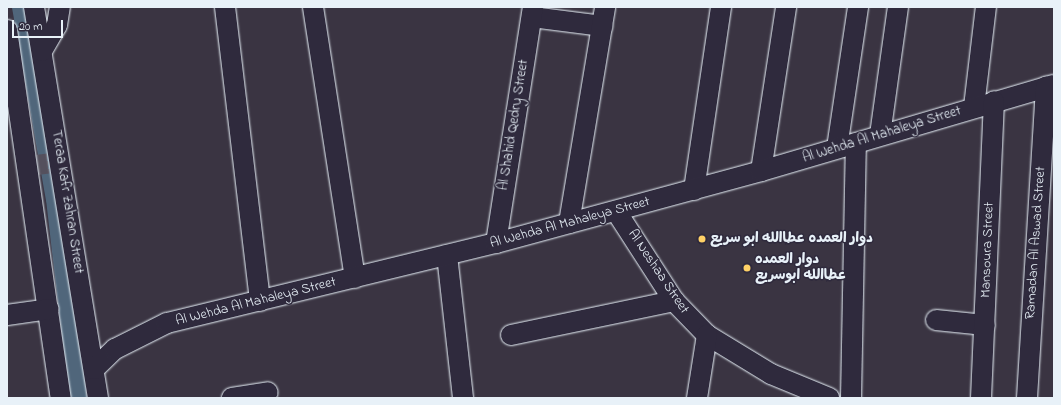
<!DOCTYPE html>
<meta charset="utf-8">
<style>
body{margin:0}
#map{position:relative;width:1061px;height:405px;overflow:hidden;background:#3a3442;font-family:"Indie Flower","Playpen Sans Arabic",sans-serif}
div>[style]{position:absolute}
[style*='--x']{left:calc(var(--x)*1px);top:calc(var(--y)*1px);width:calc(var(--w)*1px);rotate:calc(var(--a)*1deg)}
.canal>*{height:18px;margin:-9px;padding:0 9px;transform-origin:9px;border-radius:9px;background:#50667b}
.minor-tunnel>*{height:20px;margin-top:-10px;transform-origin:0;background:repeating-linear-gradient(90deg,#54505d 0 20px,transparent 0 30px)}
.roads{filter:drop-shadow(0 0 1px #e8f1f8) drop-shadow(0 0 1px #e8f1f8)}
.minor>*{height:20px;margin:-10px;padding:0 10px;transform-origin:10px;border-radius:10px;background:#2f2a3d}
.dots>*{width:11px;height:11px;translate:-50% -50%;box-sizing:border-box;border:2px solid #2f2a3d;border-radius:50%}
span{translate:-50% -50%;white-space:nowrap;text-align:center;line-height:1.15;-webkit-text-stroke:3px #2f2a3d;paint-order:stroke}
.street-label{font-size:14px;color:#e8f1f8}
.poi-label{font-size:14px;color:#e8f1f8;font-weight:700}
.left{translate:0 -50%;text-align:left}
.frame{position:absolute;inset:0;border:8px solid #e8f1f8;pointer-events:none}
.scale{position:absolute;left:12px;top:20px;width:51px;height:18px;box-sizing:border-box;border:2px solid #e8f1f8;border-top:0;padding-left:5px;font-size:12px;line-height:14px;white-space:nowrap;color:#e8f1f8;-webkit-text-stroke:3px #2f2a3d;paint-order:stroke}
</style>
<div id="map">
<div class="canal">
<i style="--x:21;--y:7;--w:195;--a:80"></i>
<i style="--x:55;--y:199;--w:200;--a:83.4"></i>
</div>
<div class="minor-tunnel">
<i style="--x:28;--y:166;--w:33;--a:-7"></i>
</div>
<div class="roads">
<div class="minor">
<i style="--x:34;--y:7;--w:396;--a:80.7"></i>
<i style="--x:225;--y:7;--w:296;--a:83.2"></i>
<i style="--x:313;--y:7;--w:274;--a:81.2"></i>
<i style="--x:532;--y:17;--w:71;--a:7.3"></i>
<i style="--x:7;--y:30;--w:372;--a:81.7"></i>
<i style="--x:42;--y:51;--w:30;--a:-60"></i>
<i style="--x:57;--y:25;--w:18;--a:-81"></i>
<i style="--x:974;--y:107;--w:101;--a:-83.2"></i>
<i style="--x:880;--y:135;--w:129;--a:-82"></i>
<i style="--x:837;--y:148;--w:143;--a:-81.5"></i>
<i style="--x:761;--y:171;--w:166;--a:-81.3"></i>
<i style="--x:694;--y:190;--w:185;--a:-81.6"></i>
<i style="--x:616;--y:211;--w:107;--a:57.2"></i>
<i style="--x:674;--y:301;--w:47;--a:45.9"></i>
<i style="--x:707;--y:335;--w:75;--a:31.4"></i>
<i style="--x:771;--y:374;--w:63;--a:22.5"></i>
<i style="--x:569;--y:223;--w:219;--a:-80.5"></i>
<i style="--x:496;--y:243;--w:239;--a:-81.1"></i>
<i style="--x:447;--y:255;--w:144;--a:83.6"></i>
<i style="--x:7;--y:315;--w:42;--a:-8.1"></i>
<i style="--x:936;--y:320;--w:49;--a:5.8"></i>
<i style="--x:511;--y:335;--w:167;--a:-11.8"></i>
<i style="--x:94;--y:369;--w:29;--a:-44"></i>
<i style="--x:115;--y:349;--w:58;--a:-26.6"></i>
<i style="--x:167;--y:323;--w:339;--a:-13.7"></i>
<i style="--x:496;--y:243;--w:275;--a:-15.2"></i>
<i style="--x:761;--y:171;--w:305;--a:-16.4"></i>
<i style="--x:232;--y:398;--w:36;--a:-9"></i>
<i style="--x:697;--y:398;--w:64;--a:-81"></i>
<i style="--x:851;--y:398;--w:255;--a:-88.9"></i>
<i style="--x:981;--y:398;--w:297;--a:-87.5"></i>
<i style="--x:1027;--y:398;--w:312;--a:-86.5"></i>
</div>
</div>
<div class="dots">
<i style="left:702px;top:239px;background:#ffd166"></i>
<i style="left:747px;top:268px;background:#ffd166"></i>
</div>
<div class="street-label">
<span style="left:514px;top:125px;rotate:-81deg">Al Shahid Qedry Street</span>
<span style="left:882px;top:135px;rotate:-17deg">Al Wehda Al Mahaleya Street</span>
<span style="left:67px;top:202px;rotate:81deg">Teraa Kafr Zahran Street</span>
<span style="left:570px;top:223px;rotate:-15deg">Al Wehda Al Mahaleya Street</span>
<span style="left:1036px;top:243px;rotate:-86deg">Ramadan Al Aswad Street</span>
<span style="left:988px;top:250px;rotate:-88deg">Mansoura Street</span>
<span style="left:658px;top:272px;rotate:56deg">Al Neshaa Street</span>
<span style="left:256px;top:302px;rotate:-14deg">Al Wehda Al Mahaleya Street</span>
</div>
<div class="poi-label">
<span class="left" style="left:710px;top:239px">دوار العمده عطاالله ابو سريع</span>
<span class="left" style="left:755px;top:268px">دوار العمده<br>عطاالله ابوسريع</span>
</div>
<div class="frame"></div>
<div class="scale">20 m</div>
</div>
